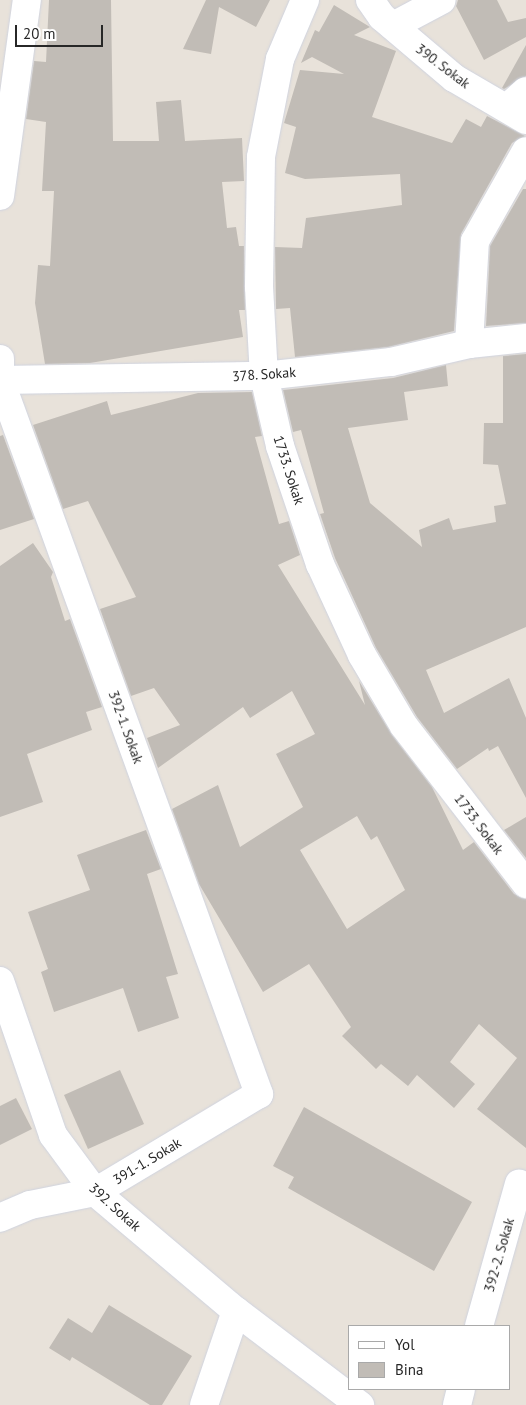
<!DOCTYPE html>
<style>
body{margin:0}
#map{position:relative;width:526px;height:1405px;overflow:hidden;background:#e8e2da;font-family:"PT Sans",sans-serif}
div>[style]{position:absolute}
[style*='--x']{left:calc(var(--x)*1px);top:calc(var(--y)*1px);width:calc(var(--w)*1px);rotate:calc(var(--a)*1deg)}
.building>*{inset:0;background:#c1bcb6}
.roads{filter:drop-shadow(0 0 1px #cfd3df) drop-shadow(0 0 1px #cfd3df)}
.minor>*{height:28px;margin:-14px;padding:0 14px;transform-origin:14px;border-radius:14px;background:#fff}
span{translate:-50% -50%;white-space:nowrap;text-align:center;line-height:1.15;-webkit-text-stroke:4px #fff;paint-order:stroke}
.street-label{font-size:14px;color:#272727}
.legend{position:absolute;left:348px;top:1325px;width:162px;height:65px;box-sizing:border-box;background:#fff;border:1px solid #a9a9a9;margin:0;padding:6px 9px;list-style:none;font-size:15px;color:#272727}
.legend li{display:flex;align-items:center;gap:10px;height:25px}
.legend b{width:25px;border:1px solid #a9a9a9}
.scale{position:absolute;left:15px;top:25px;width:88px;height:22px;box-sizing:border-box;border:2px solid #272727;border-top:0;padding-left:6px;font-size:15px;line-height:18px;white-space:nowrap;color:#272727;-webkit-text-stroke:4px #fff;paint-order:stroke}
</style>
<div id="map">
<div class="building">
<i style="clip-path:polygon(49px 0,111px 0,113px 141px,159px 141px,156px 102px,181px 100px,185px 141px,242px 138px,244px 181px,222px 182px,227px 228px,236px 227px,239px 246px,244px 246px,245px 310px,239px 310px,243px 337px,90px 363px,45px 364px,35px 303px,38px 265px,50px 266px,54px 191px,42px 191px,46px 122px,26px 119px,34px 61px,46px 62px)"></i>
<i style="clip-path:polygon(206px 0,270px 0,256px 27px,219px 7px,211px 54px,183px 49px)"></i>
<i style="clip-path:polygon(458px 0,497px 0,508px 22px,526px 18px,526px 37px,484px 60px,456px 6px)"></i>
<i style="clip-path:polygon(334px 5px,370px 27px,354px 35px,396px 51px,372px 117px,452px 143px,466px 119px,481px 127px,487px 116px,525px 136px,512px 143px,461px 234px,454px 331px,388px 347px,295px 357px,290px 308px,276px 309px,275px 247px,302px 248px,306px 218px,402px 205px,400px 174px,305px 179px,285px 173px,296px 127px,284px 123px,300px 70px,344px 74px,312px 57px,301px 63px,315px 30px,319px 32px)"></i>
<i style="clip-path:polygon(526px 45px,526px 76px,504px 89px,502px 88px)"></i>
<i style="clip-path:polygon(523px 189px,526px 189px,526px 323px,486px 326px,490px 246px)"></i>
<i style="clip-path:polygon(526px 354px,526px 627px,426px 670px,444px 713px,509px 678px,526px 718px,526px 798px,498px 746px,489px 751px,488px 748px,457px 769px,417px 717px,376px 648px,335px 558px,320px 514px,324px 513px,301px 430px,293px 432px,283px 390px,393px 378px,446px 365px,448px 386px,404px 392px,408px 420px,348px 428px,370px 503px,422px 547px,419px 530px,449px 518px,453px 530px,496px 522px,494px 506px,506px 504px,498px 465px,483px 464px,484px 423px,503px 423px,503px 356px)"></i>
<i style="clip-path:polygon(evenodd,252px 392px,262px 436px,255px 437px,279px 524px,289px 521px,300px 555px,278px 565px,365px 705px,359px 681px,392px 735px,432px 787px,463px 850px,474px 842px,514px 894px,526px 899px,526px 1148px,477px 1109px,517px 1058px,479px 1024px,450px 1062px,475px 1084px,454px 1108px,417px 1075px,408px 1086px,381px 1064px,376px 1069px,342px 1036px,351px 1027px,309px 964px,263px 992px,199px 884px,172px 809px,218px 785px,240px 847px,303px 807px,276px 754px,315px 734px,292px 691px,250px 718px,243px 707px,158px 768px,147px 738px,180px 725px,154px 688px,131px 696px,100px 609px,136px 597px,88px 501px,63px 509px,33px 425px,107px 401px,111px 415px,198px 393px,252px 392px,357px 816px,371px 840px,377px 836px,405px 890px,347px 929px,300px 850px,357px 816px)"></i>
<i style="clip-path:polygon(3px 435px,34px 519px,0 530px,0 436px)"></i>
<i style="clip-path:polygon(33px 543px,53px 572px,51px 577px,65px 621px,70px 619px,102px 707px,86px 712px,92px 730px,27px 754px,43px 802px,0 817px,0 566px)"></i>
<i style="clip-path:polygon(526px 817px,526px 858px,504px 830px)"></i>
<i style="clip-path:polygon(146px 830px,161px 869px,147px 874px,178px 974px,166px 977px,179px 1018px,138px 1032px,123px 988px,54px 1012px,41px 972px,48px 969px,28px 912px,90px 890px,77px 855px)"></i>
<i style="clip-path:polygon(120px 1070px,144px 1124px,88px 1149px,64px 1095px)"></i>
<i style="clip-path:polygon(16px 1098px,32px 1129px,0 1145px,0 1106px)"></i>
<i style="clip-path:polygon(304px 1107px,472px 1202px,434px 1271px,288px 1188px,294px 1177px,273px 1166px)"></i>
<i style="clip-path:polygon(109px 1305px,192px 1356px,162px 1405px,150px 1405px,72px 1357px,70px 1361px,49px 1348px,68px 1318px,92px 1333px)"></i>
</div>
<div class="roads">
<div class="minor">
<i style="--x:305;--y:0;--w:64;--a:113"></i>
<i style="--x:280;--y:59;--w:100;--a:101"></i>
<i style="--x:261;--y:157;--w:130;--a:90.9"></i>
<i style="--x:259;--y:287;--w:89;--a:86.8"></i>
<i style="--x:264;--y:376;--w:72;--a:77.1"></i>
<i style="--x:280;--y:446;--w:125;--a:71.3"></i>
<i style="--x:320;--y:564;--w:100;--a:65.2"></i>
<i style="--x:362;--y:655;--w:82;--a:59.4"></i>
<i style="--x:404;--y:726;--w:200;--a:52.3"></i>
<i style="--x:370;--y:0;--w:21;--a:55"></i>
<i style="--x:382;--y:17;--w:94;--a:40.3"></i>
<i style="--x:454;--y:78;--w:83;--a:30.3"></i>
<i style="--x:393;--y:26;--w:55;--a:-28"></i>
<i style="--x:507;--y:108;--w:25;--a:-42"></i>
<i style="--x:0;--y:196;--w:198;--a:-82.2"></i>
<i style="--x:469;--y:344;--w:103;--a:-86.7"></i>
<i style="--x:475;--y:241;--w:103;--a:-60.5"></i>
<i style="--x:0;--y:359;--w:21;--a:90"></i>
<i style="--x:0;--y:380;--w:760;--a:70.06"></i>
<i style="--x:259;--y:1094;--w:191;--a:149.1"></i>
<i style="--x:95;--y:1192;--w:66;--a:168.7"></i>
<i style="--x:30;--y:1205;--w:33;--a:157"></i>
<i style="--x:0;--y:380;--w:264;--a:-0.9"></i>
<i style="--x:264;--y:376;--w:128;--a:-6.3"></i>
<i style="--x:391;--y:362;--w:80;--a:-13"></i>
<i style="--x:469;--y:344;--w:57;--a:-6"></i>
<i style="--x:0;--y:981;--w:163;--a:71"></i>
<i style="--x:53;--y:1135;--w:71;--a:53.6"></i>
<i style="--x:95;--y:1192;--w:185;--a:40.2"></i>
<i style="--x:236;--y:1311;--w:99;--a:108.8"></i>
<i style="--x:236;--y:1311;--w:156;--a:37.2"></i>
<i style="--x:479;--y:1326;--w:148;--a:-74.3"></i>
<i style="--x:457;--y:1405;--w:16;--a:-76"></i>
</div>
</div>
<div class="street-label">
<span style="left:443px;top:66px;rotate:37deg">390. Sokak</span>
<span style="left:264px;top:374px;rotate:-4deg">378. Sokak</span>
<span style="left:289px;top:470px;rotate:72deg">1733. Sokak</span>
<span style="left:126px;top:727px;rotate:70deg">392-1. Sokak</span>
<span style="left:479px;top:824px;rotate:53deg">1733. Sokak</span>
<span style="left:147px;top:1161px;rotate:-31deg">391-1. Sokak</span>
<span style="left:115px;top:1207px;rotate:42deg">392. Sokak</span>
<span style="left:499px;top:1255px;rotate:-74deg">392-2. Sokak</span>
</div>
<ul class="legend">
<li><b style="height:6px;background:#fff"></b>Yol</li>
<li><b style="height:14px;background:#c1bcb6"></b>Bina</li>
</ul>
<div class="scale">20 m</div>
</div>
